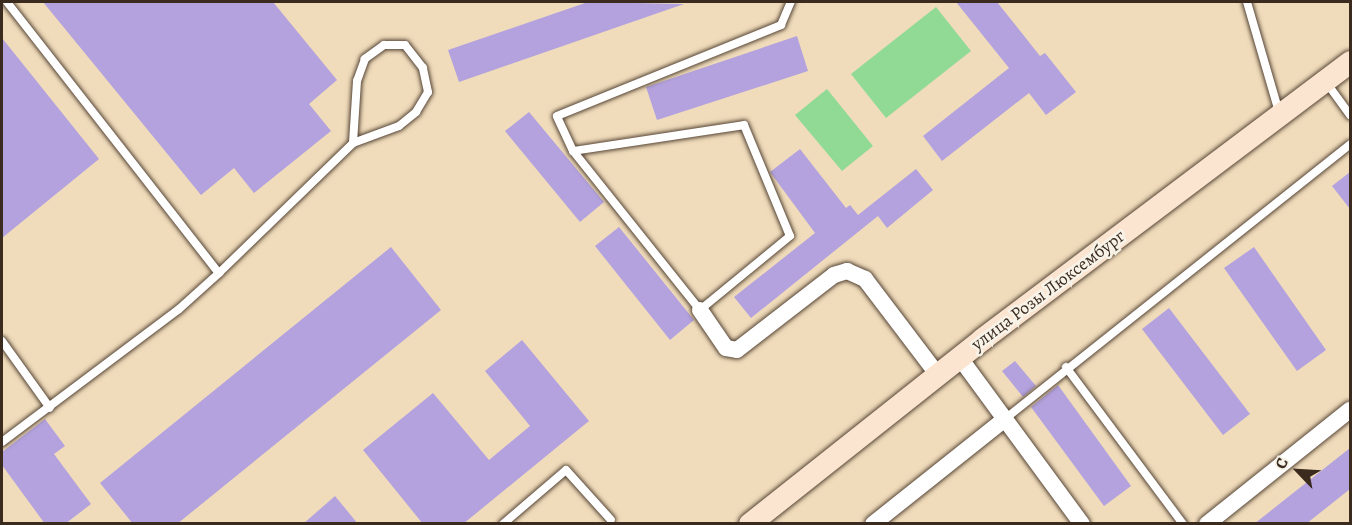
<!DOCTYPE html>
<meta charset="utf-8">
<style>
body{margin:0}
#map{position:relative;width:1352px;height:525px;overflow:hidden;background:#f0dcbb;font-family:Alegreya,serif}
div>[style]{position:absolute}
[style*='--x']{left:calc(var(--x)*1px);top:calc(var(--y)*1px);width:calc(var(--w)*1px);rotate:calc(var(--a)*1deg)}
.green>*{inset:0;background:#90da96}
.building>*{inset:0;background:#b3a2de}
.roads{filter:drop-shadow(0 0 2px #564536) drop-shadow(0 0 2px #564536)}
.lane>*{height:8px;margin:-4px;padding:0 4px;transform-origin:4px;border-radius:4px;background:#fff}
.street>*{height:16px;margin:-8px;padding:0 8px;transform-origin:8px;border-radius:8px;background:#fff}
.secondary>*{height:22px;margin:-11px;padding:0 11px;transform-origin:11px;border-radius:11px;background:#fce5d0}
span{translate:-50% -50%;white-space:nowrap;text-align:center;line-height:1.15;-webkit-text-stroke:5px #f7f3e8;paint-order:stroke}
.street-label{font-size:18px;color:#3b2a1e}
.frame{position:absolute;inset:0;border:3px solid #3b2a1e;pointer-events:none}
.north{position:absolute;left:1268px;top:441px;width:60px;height:60px;-webkit-text-stroke:4px #f7f3e8;paint-order:stroke;rotate:295deg;font-size:16px;font-weight:700;line-height:24px;text-align:center;color:#3b2a1e}
.north::after{content:'';display:block;margin:auto;width:21px;height:27px;background:#3b2a1e;clip-path:polygon(50% 0,100% 100%,50% 72%,0 100%)}
</style>
<div id="map">
<div class="green">
<i style="clip-path:polygon(936px 7px,971px 51px,886px 118px,851px 74px)"></i>
<i style="clip-path:polygon(827px 89px,873px 146px,842px 171px,795px 115px)"></i>
</div>
<div class="building">
<i style="clip-path:polygon(43px 2px,273px 2px,337px 80px,309px 104px,331px 131px,254px 193px,234px 168px,201px 195px)"></i>
<i style="clip-path:polygon(588px 2px,684px 4px,459px 82px,448px 50px)"></i>
<i style="clip-path:polygon(956px 2px,997px 2px,1040px 56px,1045px 53px,1076px 92px,1046px 115px,1029px 93px,942px 161px,923px 136px,1009px 68px)"></i>
<i style="clip-path:polygon(797px 36px,808px 71px,657px 120px,646px 87px)"></i>
<i style="clip-path:polygon(2px 38px,99px 159px,2px 238px)"></i>
<i style="clip-path:polygon(529px 112px,604px 202px,580px 222px,505px 131px)"></i>
<i style="clip-path:polygon(800px 149px,846px 208px,850px 205px,858px 215px,916px 169px,933px 190px,887px 228px,878px 216px,751px 318px,734px 297px,815px 233px,770px 172px)"></i>
<i style="clip-path:polygon(1350px 172px,1350px 209px,1332px 186px)"></i>
<i style="clip-path:polygon(619px 227px,694px 320px,670px 340px,595px 246px)"></i>
<i style="clip-path:polygon(391px 247px,441px 310px,177px 524px,133px 524px,100px 483px)"></i>
<i style="clip-path:polygon(1254px 247px,1326px 350px,1297px 371px,1224px 268px)"></i>
<i style="clip-path:polygon(1169px 308px,1250px 414px,1223px 435px,1142px 329px)"></i>
<i style="clip-path:polygon(522px 340px,589px 421px,463px 524px,423px 524px,363px 450px,433px 393px,489px 460px,530px 426px,485px 371px)"></i>
<i style="clip-path:polygon(1015px 361px,1036px 386px,1023px 397px,1002px 371px)"></i>
<i style="clip-path:polygon(1058px 385px,1131px 486px,1104px 506px,1031px 407px)"></i>
<i style="clip-path:polygon(45px 419px,65px 446px,54px 454px,91px 504px,65px 524px,45px 524px,2px 465px,2px 452px)"></i>
<i style="clip-path:polygon(1350px 448px,1350px 489px,1306px 524px,1254px 524px)"></i>
<i style="clip-path:polygon(335px 496px,358px 524px,303px 524px)"></i>
</div>
<div class="roads">
<div class="lane">
<i style="--x:7;--y:2;--w:344;--a:52"></i>
<i style="--x:219;--y:273;--w:187;--a:-44.1"></i>
<i style="--x:353;--y:143;--w:49;--a:-20.3"></i>
<i style="--x:399;--y:126;--w:22;--a:-39"></i>
<i style="--x:416;--y:112;--w:23;--a:-59"></i>
<i style="--x:428;--y:92;--w:25;--a:-102"></i>
<i style="--x:423;--y:68;--w:29;--a:-128"></i>
<i style="--x:405;--y:45;--w:21;--a:180"></i>
<i style="--x:384;--y:45;--w:24;--a:144"></i>
<i style="--x:365;--y:59;--w:23;--a:110"></i>
<i style="--x:357;--y:81;--w:62;--a:93.7"></i>
<i style="--x:1247;--y:2;--w:115;--a:73.8"></i>
<i style="--x:1326;--y:82;--w:41;--a:54"></i>
<i style="--x:573;--y:151;--w:173;--a:-8.6"></i>
<i style="--x:744;--y:125;--w:120;--a:67.5"></i>
<i style="--x:790;--y:236;--w:117;--a:140.6"></i>
<i style="--x:700;--y:310;--w:203;--a:-128.6"></i>
<i style="--x:573;--y:151;--w:38;--a:-115"></i>
<i style="--x:557;--y:116;--w:242;--a:-22.1"></i>
<i style="--x:781;--y:25;--w:25;--a:-67"></i>
<i style="--x:2;--y:341;--w:82;--a:54.4"></i>
<i style="--x:1066;--y:367;--w:196;--a:53.3"></i>
<i style="--x:1005;--y:419;--w:441;--a:-38.5"></i>
<i style="--x:2;--y:442;--w:221;--a:-36.9"></i>
<i style="--x:179;--y:309;--w:54;--a:-42"></i>
<i style="--x:503;--y:524;--w:83;--a:-40.6"></i>
<i style="--x:566;--y:470;--w:67;--a:48"></i>
</div>
<div class="street">
<i style="--x:700;--y:310;--w:46;--a:55.6"></i>
<i style="--x:726;--y:348;--w:11;--a:10"></i>
<i style="--x:737;--y:350;--w:123;--a:-37.7"></i>
<i style="--x:834;--y:275;--w:14;--a:-17"></i>
<i style="--x:847;--y:271;--w:20;--a:24"></i>
<i style="--x:865;--y:279;--w:121;--a:52.8"></i>
<i style="--x:960;--y:358;--w:206;--a:53.7"></i>
<i style="--x:873;--y:524;--w:169;--a:-38.5"></i>
<i style="--x:1207;--y:524;--w:183;--a:-38.6"></i>
</div>
<div class="secondary">
<i style="--x:750;--y:524;--w:298;--a:-38.4"></i>
<i style="--x:983;--y:339;--w:460;--a:-37"></i>
</div>
</div>
<div class="street-label">
<span style="left:1048px;top:290px;rotate:-37deg">улица Розы Люксембург</span>
</div>
<div class="frame"></div>
<div class="north">С</div>
</div>
